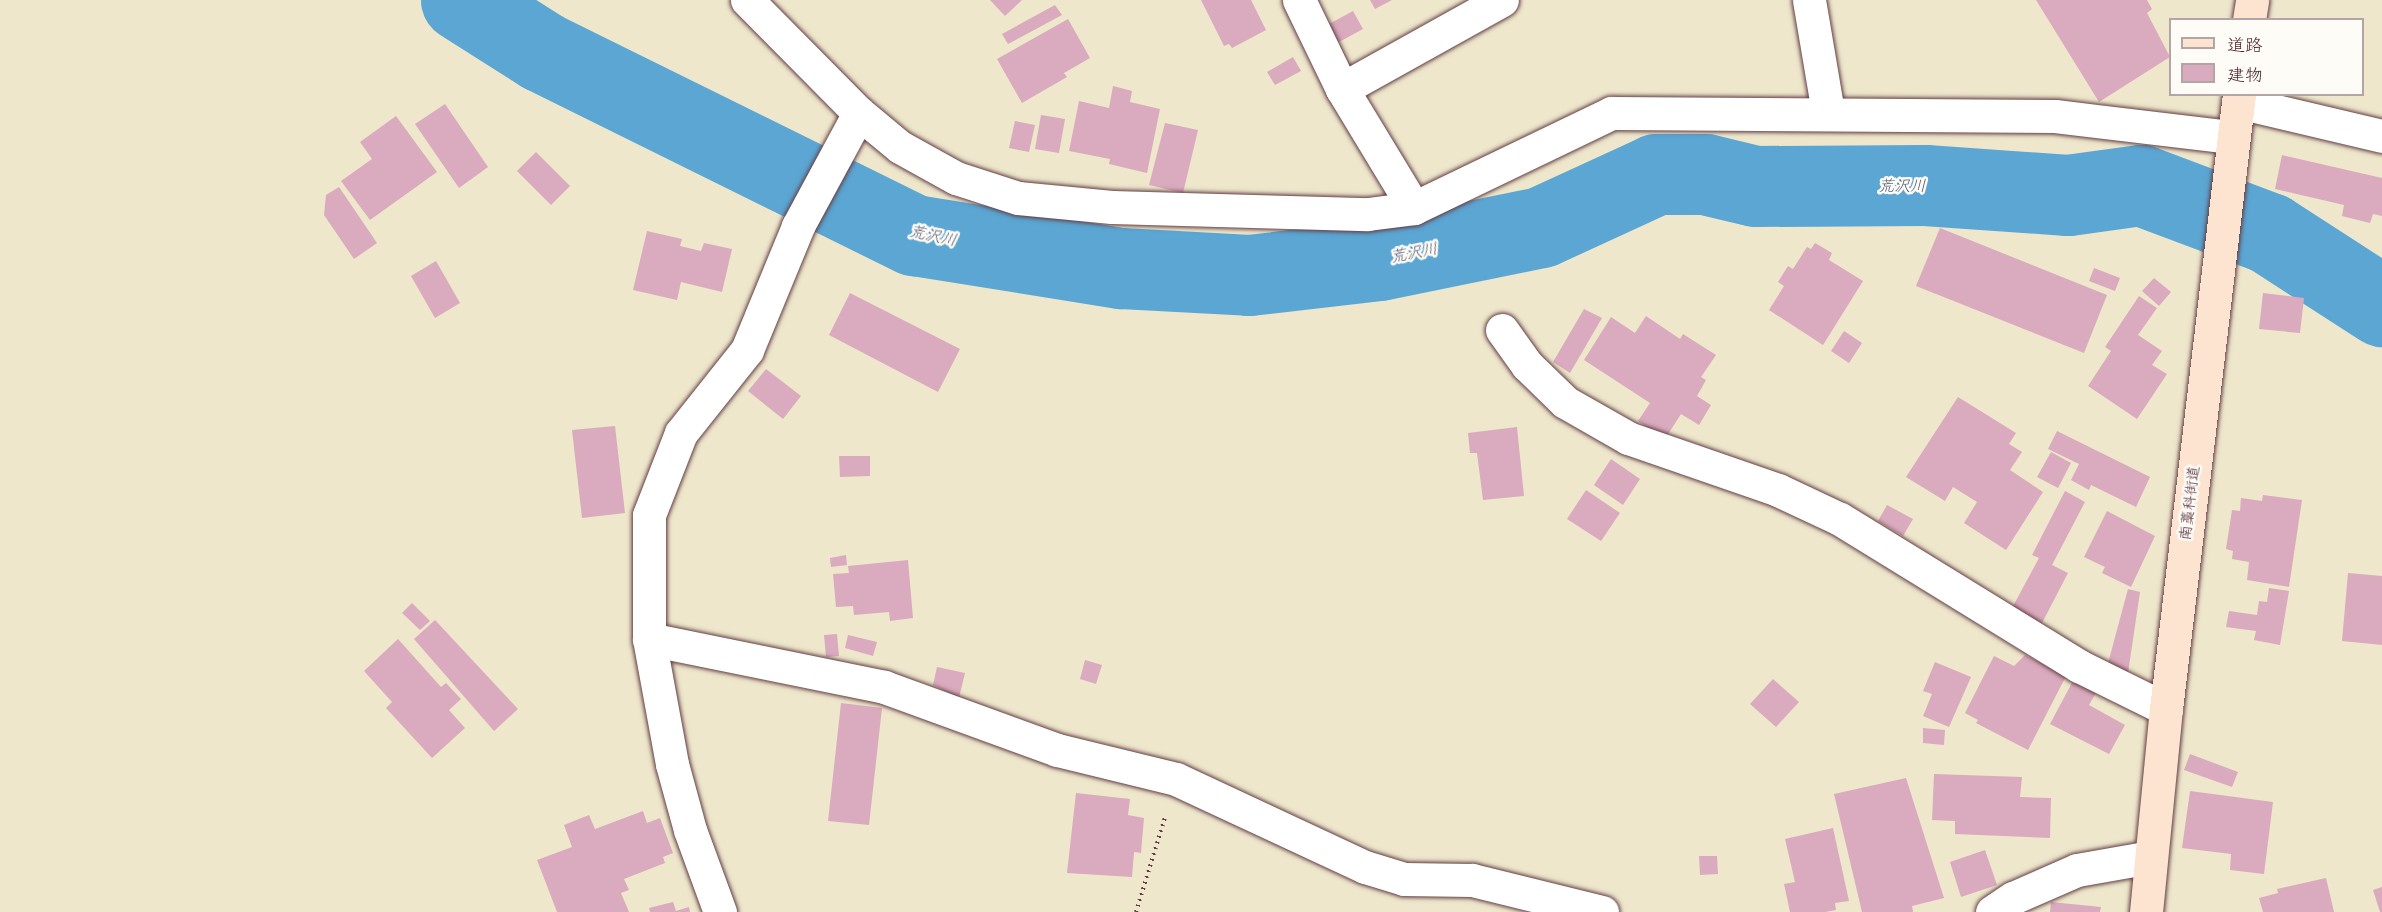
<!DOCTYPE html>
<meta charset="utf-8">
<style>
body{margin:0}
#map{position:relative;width:2382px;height:912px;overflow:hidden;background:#eee7cc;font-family:Pangolin,"Klee One",sans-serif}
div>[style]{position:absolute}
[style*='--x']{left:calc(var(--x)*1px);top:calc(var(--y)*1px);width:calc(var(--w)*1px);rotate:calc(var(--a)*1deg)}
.river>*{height:81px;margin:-40.5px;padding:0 40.5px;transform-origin:40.5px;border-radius:40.5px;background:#5ba6d3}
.building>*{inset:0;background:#daaabe}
.path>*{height:4px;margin-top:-2px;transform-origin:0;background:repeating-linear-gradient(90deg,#633d43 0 1.5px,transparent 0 6px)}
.roads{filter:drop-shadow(0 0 2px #633d43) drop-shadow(0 0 2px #633d43)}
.minor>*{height:33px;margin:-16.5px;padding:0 16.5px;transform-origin:16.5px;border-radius:16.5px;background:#fff}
.tertiary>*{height:33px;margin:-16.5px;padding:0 16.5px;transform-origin:16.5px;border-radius:16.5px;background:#fff}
.secondary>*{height:33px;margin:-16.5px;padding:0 16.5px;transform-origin:16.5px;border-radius:16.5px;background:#fde4d1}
span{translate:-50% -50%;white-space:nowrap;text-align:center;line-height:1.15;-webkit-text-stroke:5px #fdfcf7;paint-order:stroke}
.street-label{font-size:15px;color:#4a1f2b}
.water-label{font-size:16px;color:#51556e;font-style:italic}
.legend{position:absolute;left:2169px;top:18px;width:195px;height:78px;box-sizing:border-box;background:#fdfcf7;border:2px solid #b5a4a5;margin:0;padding:8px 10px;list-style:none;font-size:18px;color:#4a1f2b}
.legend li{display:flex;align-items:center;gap:12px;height:30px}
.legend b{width:30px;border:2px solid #b5a4a5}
</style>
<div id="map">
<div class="river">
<i style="--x:461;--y:0;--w:97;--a:32.4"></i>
<i style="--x:543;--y:52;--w:414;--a:26.3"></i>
<i style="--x:914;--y:235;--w:210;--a:9.1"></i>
<i style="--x:1121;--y:268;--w:128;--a:3.1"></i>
<i style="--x:1249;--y:275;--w:131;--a:-6.6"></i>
<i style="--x:1379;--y:260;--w:165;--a:-11.5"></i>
<i style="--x:1541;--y:227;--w:127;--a:-24.7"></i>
<i style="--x:1656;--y:174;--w:49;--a:0"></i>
<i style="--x:1705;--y:174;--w:51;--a:13.5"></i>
<i style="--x:1755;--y:186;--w:170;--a:-0.3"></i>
<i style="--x:1925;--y:185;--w:143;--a:4"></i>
<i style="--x:2068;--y:195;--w:74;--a:-7.8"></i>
<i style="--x:2141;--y:185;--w:137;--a:20.6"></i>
<i style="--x:2269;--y:233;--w:135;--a:32.9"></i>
</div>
<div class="building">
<i style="clip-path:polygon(990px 0,1022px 0,1005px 16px)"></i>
<i style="clip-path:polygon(1201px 0,1251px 0,1266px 30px,1232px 48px,1229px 44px,1224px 46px)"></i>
<i style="clip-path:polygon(1370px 0,1392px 0,1375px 9px)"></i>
<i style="clip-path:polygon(2036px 0,2147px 0,2152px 9px,2147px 13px,2170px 57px,2099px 102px)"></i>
<i style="clip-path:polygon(1055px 5px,1062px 15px,1008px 44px,1002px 34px)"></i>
<i style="clip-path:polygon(1353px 11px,1363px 29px,1339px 42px,1329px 24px)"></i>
<i style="clip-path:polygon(1068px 19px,1090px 58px,1064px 73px,1067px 77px,1022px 103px,997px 59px)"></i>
<i style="clip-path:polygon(1293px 57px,1301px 71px,1275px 85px,1267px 72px)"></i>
<i style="clip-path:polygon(1113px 86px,1132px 91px,1130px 102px,1160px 109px,1147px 173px,1109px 164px,1110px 159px,1069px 151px,1079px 101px,1109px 108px)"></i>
<i style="clip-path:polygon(445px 104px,488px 167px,459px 188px,415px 124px)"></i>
<i style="clip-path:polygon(1041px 115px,1065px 119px,1059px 153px,1035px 149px)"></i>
<i style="clip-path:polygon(396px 116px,437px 172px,370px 220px,341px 181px,372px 159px,360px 142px)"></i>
<i style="clip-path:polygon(1015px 121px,1035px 125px,1029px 152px,1009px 148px)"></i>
<i style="clip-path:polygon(1165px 123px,1198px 130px,1183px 193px,1149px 185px)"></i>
<i style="clip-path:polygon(536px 152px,570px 186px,551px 205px,517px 171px)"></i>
<i style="clip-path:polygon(2282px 155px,2382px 178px,2382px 216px,2373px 214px,2370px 223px,2342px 216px,2344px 205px,2275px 189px)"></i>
<i style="clip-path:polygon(339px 187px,377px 243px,354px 259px,324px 215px,326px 195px)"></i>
<i style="clip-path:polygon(1940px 228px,2107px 295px,2084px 353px,1916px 286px)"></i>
<i style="clip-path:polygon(647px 231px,682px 239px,680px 246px,701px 251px,704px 243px,732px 249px,722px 292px,681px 282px,677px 300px,633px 290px)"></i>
<i style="clip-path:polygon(1815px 243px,1832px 253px,1829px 260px,1863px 281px,1823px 345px,1769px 310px,1784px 286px,1778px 282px,1788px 266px,1793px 269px,1807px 247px,1811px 249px)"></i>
<i style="clip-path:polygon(436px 261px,460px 303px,435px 318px,411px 276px)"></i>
<i style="clip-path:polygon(2094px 268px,2120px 278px,2115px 291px,2089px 281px)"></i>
<i style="clip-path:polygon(2154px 278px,2171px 292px,2159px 306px,2142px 291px)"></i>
<i style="clip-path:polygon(850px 293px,960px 349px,938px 392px,829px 335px)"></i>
<i style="clip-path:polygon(2263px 293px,2304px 298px,2300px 333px,2259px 329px)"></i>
<i style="clip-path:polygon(2139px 296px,2157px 308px,2138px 335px,2162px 351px,2152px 365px,2167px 374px,2137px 419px,2088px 386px,2111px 351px,2105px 347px)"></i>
<i style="clip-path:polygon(1584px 309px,1602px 318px,1570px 373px,1553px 362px)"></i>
<i style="clip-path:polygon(1646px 316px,1680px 339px,1683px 334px,1716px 355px,1701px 377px,1706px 380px,1697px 396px,1711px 405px,1699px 425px,1681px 414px,1665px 439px,1638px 421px,1650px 403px,1584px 360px,1611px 317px,1635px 333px)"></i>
<i style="clip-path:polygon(1844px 331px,1862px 343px,1849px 363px,1831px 351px)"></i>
<i style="clip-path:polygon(766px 369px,801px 396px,783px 419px,748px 391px)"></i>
<i style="clip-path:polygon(1958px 397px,2016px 433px,2009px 444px,2022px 452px,2010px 470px,2043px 492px,2006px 550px,1964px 523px,1977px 502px,1953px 487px,1945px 501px,1906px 477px)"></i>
<i style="clip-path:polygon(615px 426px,625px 513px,582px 518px,572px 430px)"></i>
<i style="clip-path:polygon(1517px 427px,1524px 496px,1483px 500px,1477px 453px,1470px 453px,1468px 433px)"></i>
<i style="clip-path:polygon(2057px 431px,2150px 477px,2136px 507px,2091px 485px,2089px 490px,2071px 480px,2079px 464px,2048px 449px)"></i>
<i style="clip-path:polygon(2051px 452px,2071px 463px,2058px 488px,2037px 477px)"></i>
<i style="clip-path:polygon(839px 456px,870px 456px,870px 476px,840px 477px)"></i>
<i style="clip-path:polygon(1611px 459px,1640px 479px,1623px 505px,1594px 485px)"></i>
<i style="clip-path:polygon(1586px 490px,1620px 513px,1601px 541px,1567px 519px)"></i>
<i style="clip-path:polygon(2065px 491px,2085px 502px,2052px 565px,2068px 573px,2042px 623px,2012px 608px,2039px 558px,2032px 555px)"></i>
<i style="clip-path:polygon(2263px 495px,2302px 500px,2289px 587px,2247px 580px,2249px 562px,2232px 559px,2233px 551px,2226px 549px,2232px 510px,2240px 511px,2241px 498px,2262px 501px)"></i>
<i style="clip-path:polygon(1887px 505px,1913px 519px,1903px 536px,1878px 521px)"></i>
<i style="clip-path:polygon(2107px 511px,2155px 536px,2131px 587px,2102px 573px,2105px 567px,2084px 557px)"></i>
<i style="clip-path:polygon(846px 555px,847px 565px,831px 567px,830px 558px)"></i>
<i style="clip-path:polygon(908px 560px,913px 618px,890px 621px,889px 612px,854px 615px,853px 606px,836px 607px,833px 574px,849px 573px,848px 566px)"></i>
<i style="clip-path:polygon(2348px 573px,2382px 576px,2382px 645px,2342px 641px)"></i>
<i style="clip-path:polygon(2269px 588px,2289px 591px,2280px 645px,2254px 640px,2256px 631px,2226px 627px,2229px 611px,2257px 615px,2259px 601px,2267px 602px)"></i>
<i style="clip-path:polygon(2128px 589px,2140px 592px,2128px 673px,2107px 667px)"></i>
<i style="clip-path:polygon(412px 603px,430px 621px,420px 630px,402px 613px)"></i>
<i style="clip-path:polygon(435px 620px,518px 709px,494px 731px,414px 639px)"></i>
<i style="clip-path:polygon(837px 634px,839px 656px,826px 657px,824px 635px)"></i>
<i style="clip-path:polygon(848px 635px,877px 642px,873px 656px,845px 648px)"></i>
<i style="clip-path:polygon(398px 639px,441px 687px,446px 683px,461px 699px,449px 710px,465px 728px,432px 758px,386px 708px,392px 702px,364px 671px)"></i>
<i style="clip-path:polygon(2025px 655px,2066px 676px,2028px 750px,1976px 723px,1978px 720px,1965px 713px,1994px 656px,2014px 666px)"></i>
<i style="clip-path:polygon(1085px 660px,1102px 665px,1096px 684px,1080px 679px)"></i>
<i style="clip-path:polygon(1935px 662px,1971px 677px,1949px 727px,1923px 716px,1932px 694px,1923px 691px)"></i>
<i style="clip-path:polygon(937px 667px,965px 673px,959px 698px,933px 685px)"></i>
<i style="clip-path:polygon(1773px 679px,1799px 702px,1776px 727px,1750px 704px)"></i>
<i style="clip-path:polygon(2074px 679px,2097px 691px,2089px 705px,2125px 725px,2109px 754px,2050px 724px)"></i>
<i style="clip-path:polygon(841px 703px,882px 708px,869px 825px,828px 821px)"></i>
<i style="clip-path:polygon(1923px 728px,1945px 730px,1944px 745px,1923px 743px)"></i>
<i style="clip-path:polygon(2190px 754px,2238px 772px,2232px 787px,2184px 770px)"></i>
<i style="clip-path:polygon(1934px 774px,2022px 777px,2020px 797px,2051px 798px,2050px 838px,1955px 834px,1955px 821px,1932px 820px)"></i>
<i style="clip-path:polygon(1906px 778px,1944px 898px,1912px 906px,1913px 912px,1862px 912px,1834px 794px)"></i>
<i style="clip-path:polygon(2190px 791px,2273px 802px,2264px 874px,2230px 870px,2231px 854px,2182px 848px)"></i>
<i style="clip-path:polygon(1076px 793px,1130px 799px,1128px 815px,1144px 818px,1141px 853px,1134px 852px,1132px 877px,1067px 873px)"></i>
<i style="clip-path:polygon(643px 811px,647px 823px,660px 818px,673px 853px,663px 857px,665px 863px,624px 879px,629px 890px,621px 893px,629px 912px,557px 912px,537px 860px,572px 847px,564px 825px,589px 815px,595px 829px)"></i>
<i style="clip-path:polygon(1833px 828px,1849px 901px,1835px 903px,1836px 910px,1825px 912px,1790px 912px,1784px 884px,1795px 882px,1785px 839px)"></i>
<i style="clip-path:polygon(1985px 850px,1997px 885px,1961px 897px,1950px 862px)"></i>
<i style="clip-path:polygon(1699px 856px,1717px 856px,1718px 874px,1700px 875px)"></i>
<i style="clip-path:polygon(2326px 878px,2334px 912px,2263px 912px,2259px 898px,2278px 893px,2277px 889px)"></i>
<i style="clip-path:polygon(2382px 887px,2382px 912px,2380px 912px,2373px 890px)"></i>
<i style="clip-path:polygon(673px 902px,676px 911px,689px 907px,690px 912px,650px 912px,649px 908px)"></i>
<i style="clip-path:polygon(2051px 902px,2101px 907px,2100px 912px,2050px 912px)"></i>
</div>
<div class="path">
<i style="--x:1136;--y:912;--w:99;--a:-73"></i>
</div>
<div class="roads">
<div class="minor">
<i style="--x:747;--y:0;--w:159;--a:45.3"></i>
<i style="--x:859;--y:113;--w:53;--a:39.7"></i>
<i style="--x:900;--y:147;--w:64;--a:29"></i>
<i style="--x:956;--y:178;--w:65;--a:17.9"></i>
<i style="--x:1018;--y:198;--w:94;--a:5.5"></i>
<i style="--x:1112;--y:207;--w:256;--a:1.6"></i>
<i style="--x:1368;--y:214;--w:46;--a:-7.4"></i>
<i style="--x:1414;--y:208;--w:219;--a:-25.7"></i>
<i style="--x:1611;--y:113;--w:444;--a:0.4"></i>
<i style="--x:2055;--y:116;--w:178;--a:6.8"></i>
<i style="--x:1299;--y:0;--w:99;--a:64.2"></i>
<i style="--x:1342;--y:89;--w:139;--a:58.8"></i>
<i style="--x:1809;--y:0;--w:114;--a:80.4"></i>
<i style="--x:1342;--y:89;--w:183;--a:-29.1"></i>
<i style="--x:1502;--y:330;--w:43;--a:54.5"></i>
<i style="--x:1527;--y:365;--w:53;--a:44.2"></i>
<i style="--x:1565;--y:402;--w:73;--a:29.7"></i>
<i style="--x:1628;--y:438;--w:159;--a:19.1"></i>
<i style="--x:1778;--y:490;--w:68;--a:25.1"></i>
<i style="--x:1840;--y:519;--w:281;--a:31.6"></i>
<i style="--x:2079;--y:666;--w:97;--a:26.3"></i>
<i style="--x:649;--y:639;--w:240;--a:11.5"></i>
<i style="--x:884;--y:687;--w:184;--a:20"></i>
<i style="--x:1057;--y:750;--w:122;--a:13.7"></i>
<i style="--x:1176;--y:779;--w:208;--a:25"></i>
<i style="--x:1365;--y:867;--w:41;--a:17.1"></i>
<i style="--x:1404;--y:879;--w:68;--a:0.8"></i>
<i style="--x:1472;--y:880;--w:134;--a:13.8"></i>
<i style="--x:720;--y:912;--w:87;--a:-110.1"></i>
<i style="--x:690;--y:830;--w:68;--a:-105.3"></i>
<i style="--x:672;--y:764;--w:127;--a:-100.4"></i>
<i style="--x:649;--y:639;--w:124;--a:-90"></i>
<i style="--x:649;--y:515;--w:88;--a:-68.7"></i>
<i style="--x:681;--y:433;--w:106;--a:-51.5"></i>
<i style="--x:747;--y:350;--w:134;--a:-67.6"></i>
<i style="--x:798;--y:226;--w:128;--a:-61.6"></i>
<i style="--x:1992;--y:912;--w:25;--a:-34"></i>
<i style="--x:2013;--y:898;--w:70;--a:-23.6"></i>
<i style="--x:2077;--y:870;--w:75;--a:-10"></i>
</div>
<div class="tertiary">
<i style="--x:2238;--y:102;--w:148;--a:13.3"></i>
</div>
<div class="secondary">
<i style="--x:2249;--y:20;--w:20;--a:-81"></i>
<i style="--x:2146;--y:912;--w:204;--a:-84.4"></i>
<i style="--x:2166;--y:709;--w:619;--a:-83.23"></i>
</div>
</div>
<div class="street-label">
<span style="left:2190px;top:503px;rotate:-83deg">南藁科街道</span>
</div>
<div class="water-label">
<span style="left:1902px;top:186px">荒沢川</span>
<span style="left:933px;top:236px;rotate:12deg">荒沢川</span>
<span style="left:1414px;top:253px;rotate:-11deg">荒沢川</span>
</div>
<ul class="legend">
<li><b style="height:8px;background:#fde4d1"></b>道路</li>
<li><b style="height:16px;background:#daaabe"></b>建物</li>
</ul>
</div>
